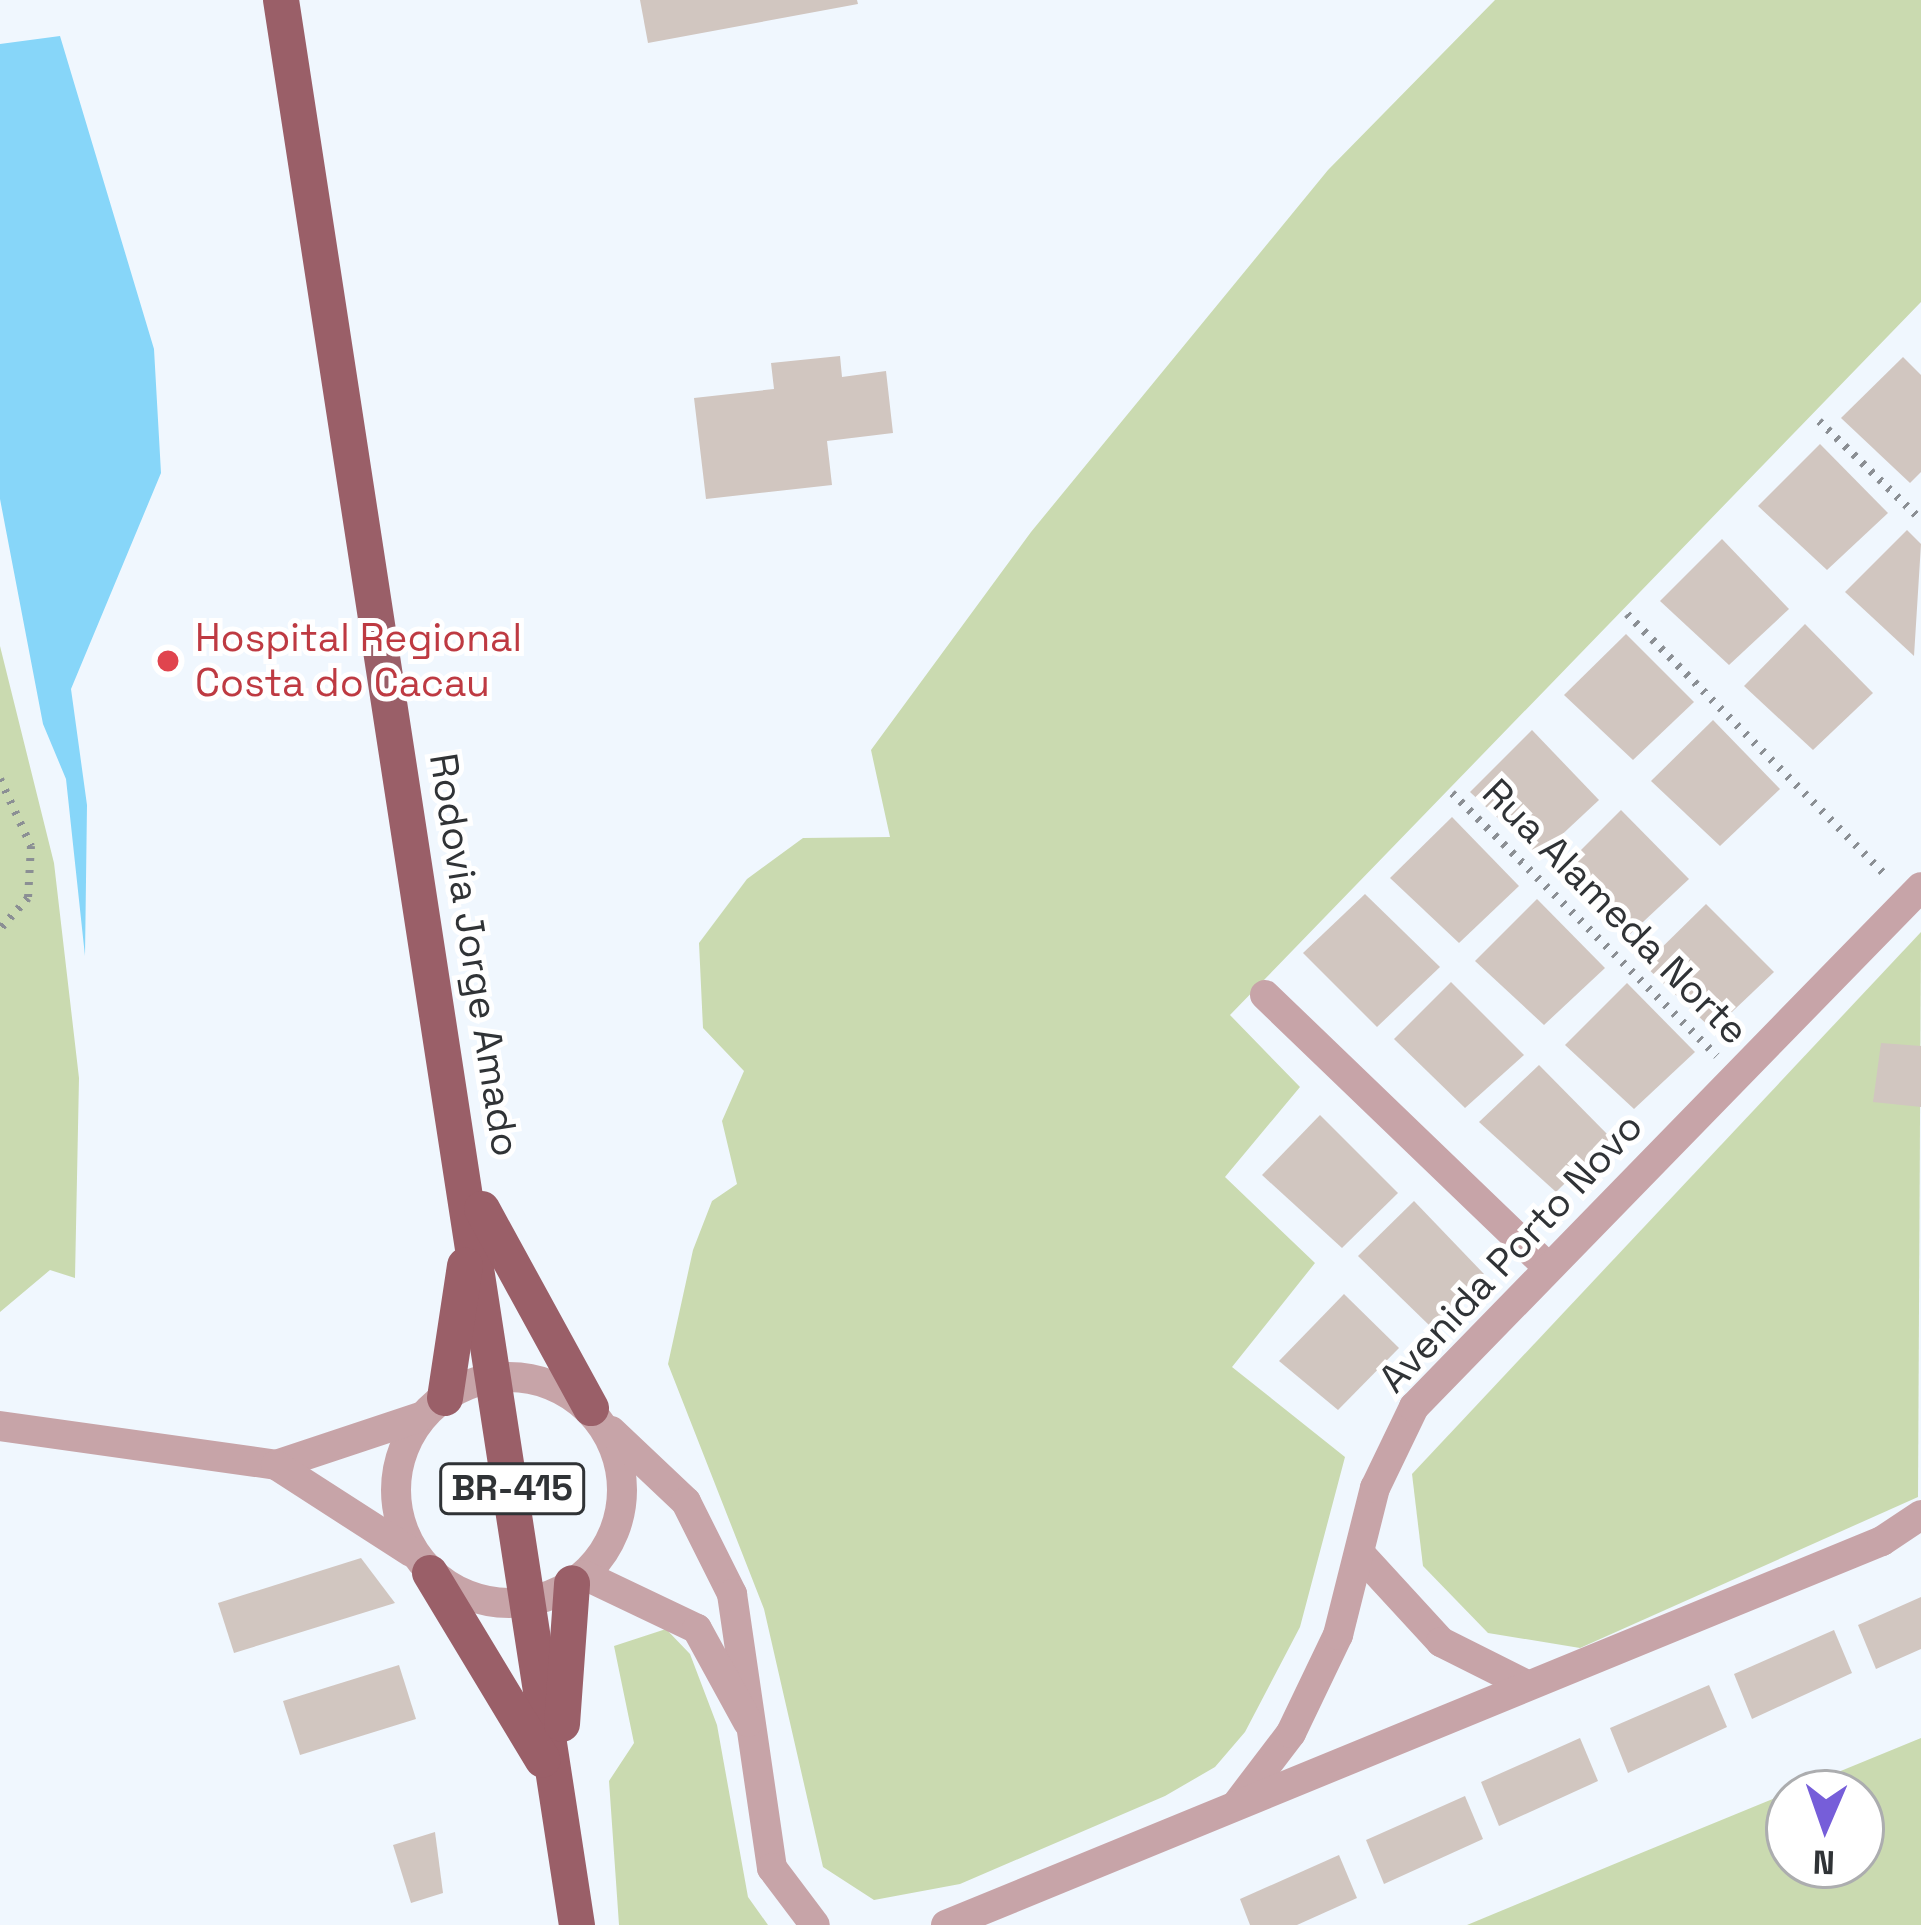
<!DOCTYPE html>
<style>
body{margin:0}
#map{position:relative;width:1921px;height:1925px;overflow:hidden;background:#f0f7fe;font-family:"Space Grotesk",sans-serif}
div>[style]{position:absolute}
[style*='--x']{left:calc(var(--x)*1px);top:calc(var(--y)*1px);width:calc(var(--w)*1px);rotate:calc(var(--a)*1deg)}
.green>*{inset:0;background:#cadab0}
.water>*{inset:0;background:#87d6f9}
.building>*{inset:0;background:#d1c6c0}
.path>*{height:8px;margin-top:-4px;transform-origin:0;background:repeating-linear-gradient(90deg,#8b8f94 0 3px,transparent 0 12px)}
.street>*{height:30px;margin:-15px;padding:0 15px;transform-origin:15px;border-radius:15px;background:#c7a4a8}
.street>.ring{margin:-15px;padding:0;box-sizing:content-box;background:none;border:30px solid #c7a4a8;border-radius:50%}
.primary>*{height:36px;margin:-18px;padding:0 18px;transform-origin:18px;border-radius:18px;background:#9a5f68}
.dots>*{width:33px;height:33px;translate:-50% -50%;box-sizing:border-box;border:6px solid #fff;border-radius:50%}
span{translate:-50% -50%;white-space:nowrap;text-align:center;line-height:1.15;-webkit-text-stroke:10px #fff;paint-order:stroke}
.shield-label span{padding:3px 9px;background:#fff;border:3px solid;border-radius:9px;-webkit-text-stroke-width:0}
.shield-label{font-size:36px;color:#303336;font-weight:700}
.health-label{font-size:39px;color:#be3a42}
.left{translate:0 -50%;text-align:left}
.street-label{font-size:39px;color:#303336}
.north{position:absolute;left:1765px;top:1769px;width:120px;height:120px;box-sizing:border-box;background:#fff;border:3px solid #acadaf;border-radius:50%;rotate:182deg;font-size:33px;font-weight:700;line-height:48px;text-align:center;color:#303336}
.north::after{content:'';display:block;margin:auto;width:42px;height:54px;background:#765ed9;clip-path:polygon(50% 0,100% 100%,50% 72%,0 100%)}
</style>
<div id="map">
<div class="green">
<i style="clip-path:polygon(1495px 0,1921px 0,1921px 302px,1230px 1015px,1300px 1087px,1225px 1177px,1315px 1263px,1232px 1367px,1345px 1457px,1300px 1627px,1245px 1732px,1215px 1767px,1165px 1796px,960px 1884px,874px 1900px,823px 1867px,764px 1609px,668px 1364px,693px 1250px,712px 1201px,737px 1184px,722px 1121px,744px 1071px,703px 1028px,699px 943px,747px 879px,803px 838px,890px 837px,871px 750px,1031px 532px,1328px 170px)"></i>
<i style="clip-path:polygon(0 646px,54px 863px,79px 1078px,75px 1278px,50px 1270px,0 1312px)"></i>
<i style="clip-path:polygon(1921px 932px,1918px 1497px,1580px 1648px,1488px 1633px,1423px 1566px,1412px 1474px)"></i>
<i style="clip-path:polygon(666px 1629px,690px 1654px,717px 1725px,748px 1897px,768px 1925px,619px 1925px,609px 1781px,634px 1743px,614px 1646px)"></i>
<i style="clip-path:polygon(evenodd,1921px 1738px,1921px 1925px,1467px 1925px,1624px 1860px,1921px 1738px,1789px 1793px,1861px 1793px,1861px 1865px,1789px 1865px,1789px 1793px)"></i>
</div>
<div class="water">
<i style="clip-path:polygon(60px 36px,154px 349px,161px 473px,71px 689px,87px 805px,85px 956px,66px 779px,43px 724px,0 499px,0 44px)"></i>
</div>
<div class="building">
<i style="clip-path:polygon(640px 0,857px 0,858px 4px,648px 43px)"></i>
<i style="clip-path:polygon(840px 356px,842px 377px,886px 371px,893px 433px,827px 441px,832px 485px,706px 499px,694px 398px,774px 389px,771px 363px)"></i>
<i style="clip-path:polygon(1903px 357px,1921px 375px,1921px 472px,1910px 483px,1841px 418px)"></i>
<i style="clip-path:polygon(1820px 444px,1888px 513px,1827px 570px,1758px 506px)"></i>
<i style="clip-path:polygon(1907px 530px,1921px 544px,1914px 656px,1845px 592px)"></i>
<i style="clip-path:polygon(1722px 539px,1789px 609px,1729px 665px,1660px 601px)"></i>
<i style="clip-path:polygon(1805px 624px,1873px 693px,1813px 750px,1744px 686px)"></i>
<i style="clip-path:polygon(1626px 634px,1694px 702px,1633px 760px,1564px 695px)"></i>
<i style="clip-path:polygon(1713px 720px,1780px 789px,1720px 846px,1651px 781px)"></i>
<i style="clip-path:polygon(1532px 730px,1599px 800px,1539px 856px,1470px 792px)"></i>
<i style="clip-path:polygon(1621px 810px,1689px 879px,1628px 936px,1559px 872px)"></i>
<i style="clip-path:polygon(1452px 817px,1519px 886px,1459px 943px,1390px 878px)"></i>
<i style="clip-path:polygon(1365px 894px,1440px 967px,1377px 1027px,1303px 953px)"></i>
<i style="clip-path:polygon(1537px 899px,1605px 968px,1544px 1025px,1475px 961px)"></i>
<i style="clip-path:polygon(1706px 904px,1774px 972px,1713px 1030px,1644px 965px)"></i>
<i style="clip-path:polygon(1451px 982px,1524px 1055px,1465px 1108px,1394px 1039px)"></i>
<i style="clip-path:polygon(1627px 983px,1695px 1052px,1634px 1109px,1565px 1045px)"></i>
<i style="clip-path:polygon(1881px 1043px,1921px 1046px,1921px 1107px,1873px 1102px)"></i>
<i style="clip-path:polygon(1539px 1065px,1611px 1138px,1556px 1192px,1479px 1122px)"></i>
<i style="clip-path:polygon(1320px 1115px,1398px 1193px,1342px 1248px,1262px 1175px)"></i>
<i style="clip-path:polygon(1414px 1201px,1484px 1274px,1431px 1327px,1358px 1256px)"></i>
<i style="clip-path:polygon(1344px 1294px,1399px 1348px,1338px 1410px,1279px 1361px)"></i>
<i style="clip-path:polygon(361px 1558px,395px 1603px,234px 1653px,218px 1603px)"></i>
<i style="clip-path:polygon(1921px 1597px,1921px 1649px,1876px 1669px,1858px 1625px)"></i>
<i style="clip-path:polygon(1834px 1630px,1852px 1673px,1752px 1719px,1734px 1674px)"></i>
<i style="clip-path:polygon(399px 1665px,416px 1719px,300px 1755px,283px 1701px)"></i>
<i style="clip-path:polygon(1709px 1685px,1727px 1727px,1628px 1773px,1610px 1728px)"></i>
<i style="clip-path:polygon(1580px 1738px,1598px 1781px,1499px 1826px,1481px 1782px)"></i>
<i style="clip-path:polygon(1465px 1796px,1483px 1839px,1384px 1884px,1366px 1840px)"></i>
<i style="clip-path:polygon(435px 1832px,443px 1893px,411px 1903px,393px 1845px)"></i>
<i style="clip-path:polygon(1339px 1855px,1357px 1898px,1297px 1925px,1250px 1925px,1240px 1899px)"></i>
</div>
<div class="path">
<i style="--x:1819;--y:421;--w:142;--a:44.1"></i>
<i style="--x:1627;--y:614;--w:370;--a:45.3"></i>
<i style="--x:0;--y:779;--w:74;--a:65.2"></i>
<i style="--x:31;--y:846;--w:52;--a:93.3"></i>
<i style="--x:28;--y:898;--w:42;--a:132.1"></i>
<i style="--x:1452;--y:793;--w:373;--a:44.8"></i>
</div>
<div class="street">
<i style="--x:1265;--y:995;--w:390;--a:43.9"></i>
<i class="ring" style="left:396px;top:1377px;width:196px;height:196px"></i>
<i style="--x:0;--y:1426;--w:279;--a:8"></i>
<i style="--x:276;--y:1465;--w:152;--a:-18.4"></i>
<i style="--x:611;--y:1431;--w:103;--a:43.4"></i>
<i style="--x:686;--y:1502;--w:103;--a:63.4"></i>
<i style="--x:732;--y:1594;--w:277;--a:81.7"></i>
<i style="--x:772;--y:1868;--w:71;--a:53"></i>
<i style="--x:276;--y:1465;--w:161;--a:32.8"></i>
<i style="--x:1362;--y:1556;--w:117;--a:47.4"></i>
<i style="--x:1441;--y:1642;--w:96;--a:26.6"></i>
<i style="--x:584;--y:1575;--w:125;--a:25.5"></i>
<i style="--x:697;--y:1629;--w:106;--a:61.3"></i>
<i style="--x:1237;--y:1804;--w:89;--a:-52.7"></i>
<i style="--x:1291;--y:1733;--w:109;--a:-64.4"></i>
<i style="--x:1338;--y:1635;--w:152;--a:-75.9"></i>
<i style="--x:1375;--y:1488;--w:90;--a:-64.3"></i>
<i style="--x:1414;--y:1407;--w:726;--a:-45.73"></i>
<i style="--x:946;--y:1925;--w:1012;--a:-22.31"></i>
<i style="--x:1882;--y:1541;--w:47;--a:-33.7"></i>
</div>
<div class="primary">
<i style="--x:281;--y:0;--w:1948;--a:81.26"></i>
<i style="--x:482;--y:1209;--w:227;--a:61.3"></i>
<i style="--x:445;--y:1398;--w:134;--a:-81.4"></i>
<i style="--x:430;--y:1573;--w:218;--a:58.9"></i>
<i style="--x:562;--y:1724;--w:141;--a:-85.9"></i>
</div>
<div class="dots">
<i style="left:168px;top:661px;background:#e0444e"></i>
</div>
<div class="shield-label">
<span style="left:512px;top:1489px">BR-415</span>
</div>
<div class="health-label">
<span class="left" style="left:195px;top:661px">Hospital Regional<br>Costa do Cacau</span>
</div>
<div class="street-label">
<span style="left:1615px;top:912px;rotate:45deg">Rua Alameda Norte</span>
<span style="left:474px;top:955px;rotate:81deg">Rodovia Jorge Amado</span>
<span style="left:1511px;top:1253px;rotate:-47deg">Avenida Porto Novo</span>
</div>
<div class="north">N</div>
</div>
